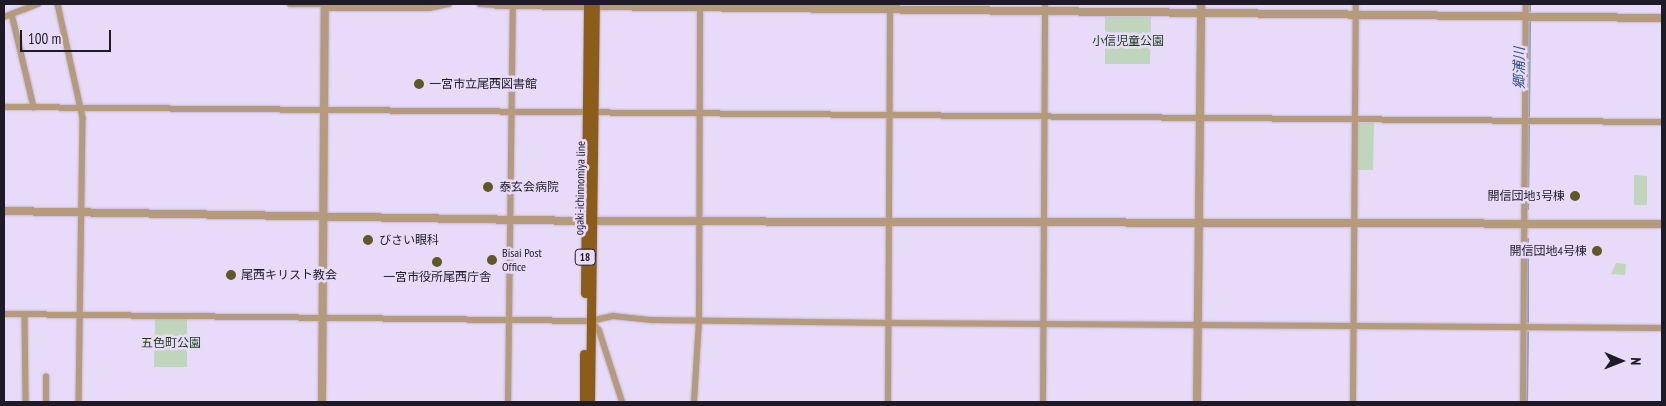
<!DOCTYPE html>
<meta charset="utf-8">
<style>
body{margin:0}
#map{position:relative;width:1666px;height:406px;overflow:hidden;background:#e7dbf9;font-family:"PT Sans Narrow","Noto Sans JP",sans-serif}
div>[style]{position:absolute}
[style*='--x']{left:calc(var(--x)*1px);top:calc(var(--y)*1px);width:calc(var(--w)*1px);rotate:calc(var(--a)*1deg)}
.green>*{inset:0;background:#c0d6bc}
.stream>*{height:2px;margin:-1px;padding:0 1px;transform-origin:1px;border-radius:1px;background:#7d95b7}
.roads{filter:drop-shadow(0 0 1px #c3b8d3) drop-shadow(0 0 1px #c3b8d3)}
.minor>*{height:5.5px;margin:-2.75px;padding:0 2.75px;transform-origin:2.75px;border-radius:2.75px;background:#b59a7b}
.tertiary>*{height:8px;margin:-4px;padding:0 4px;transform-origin:4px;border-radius:4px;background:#b59a7b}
.primary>*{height:9px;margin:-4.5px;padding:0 4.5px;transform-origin:4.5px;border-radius:4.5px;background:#8c5d19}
.dots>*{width:14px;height:14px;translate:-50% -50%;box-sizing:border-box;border:2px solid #e7dbf9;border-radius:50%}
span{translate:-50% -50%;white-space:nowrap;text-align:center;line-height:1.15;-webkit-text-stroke:5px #e7dbf9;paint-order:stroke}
.shield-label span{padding:1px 4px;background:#e7dbf9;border:1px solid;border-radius:4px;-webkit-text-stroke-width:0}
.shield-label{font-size:11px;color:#1f1b26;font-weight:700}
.park-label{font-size:12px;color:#143d0d}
.poi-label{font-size:12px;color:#1f1b26}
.left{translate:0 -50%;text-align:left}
.right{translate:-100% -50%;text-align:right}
.street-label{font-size:12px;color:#1f1b26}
.water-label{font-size:14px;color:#335484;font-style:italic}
.frame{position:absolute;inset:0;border:5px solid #1f1b26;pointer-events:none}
.north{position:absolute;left:1596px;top:336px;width:50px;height:50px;-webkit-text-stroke:4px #e7dbf9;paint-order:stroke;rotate:91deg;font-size:14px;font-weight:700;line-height:20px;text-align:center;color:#1f1b26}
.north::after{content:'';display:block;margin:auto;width:18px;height:22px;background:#1f1b26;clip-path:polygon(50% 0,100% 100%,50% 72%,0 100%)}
.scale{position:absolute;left:20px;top:30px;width:91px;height:22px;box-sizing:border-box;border:2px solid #1f1b26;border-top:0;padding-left:6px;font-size:15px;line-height:18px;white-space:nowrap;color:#1f1b26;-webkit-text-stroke:4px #e7dbf9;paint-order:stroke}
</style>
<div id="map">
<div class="green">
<i style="clip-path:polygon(1105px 17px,1151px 17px,1150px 64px,1105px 64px)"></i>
<i style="clip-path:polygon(1358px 123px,1374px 123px,1373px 170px,1358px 170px)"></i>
<i style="clip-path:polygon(1634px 175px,1647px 176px,1647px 205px,1634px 205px)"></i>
<i style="clip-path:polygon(1616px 263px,1626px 264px,1625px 275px,1611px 274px)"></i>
<i style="clip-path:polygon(155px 319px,187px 319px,187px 367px,154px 367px)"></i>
</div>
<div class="stream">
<i style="--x:1530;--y:11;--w:7;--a:-90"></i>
<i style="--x:1529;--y:117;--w:97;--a:-89.4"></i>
<i style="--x:1528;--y:209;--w:86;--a:-89.3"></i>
<i style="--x:1528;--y:323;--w:84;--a:-90"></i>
<i style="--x:1527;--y:402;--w:70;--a:-89.2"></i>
</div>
<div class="roads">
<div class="minor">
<i style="--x:58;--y:4;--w:117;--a:77.6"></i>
<i style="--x:83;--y:118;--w:284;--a:90.8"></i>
<i style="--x:290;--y:4;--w:35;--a:0"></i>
<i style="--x:325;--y:4;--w:6;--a:39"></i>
<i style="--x:330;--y:8;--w:99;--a:0"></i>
<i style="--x:429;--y:8;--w:20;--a:-11"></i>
<i style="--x:480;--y:4;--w:17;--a:3"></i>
<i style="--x:12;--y:14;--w:96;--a:76.7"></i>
<i style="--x:4;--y:17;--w:36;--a:-21"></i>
<i style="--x:4;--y:107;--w:1658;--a:0.52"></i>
<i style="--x:4;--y:314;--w:587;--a:0.68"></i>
<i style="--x:25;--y:314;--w:88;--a:89.3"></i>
<i style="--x:46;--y:402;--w:25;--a:-90"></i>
<i style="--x:508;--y:402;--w:398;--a:-89.3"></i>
<i style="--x:622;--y:402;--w:75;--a:-107.9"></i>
<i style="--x:599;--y:331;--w:13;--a:-129"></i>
<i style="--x:591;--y:321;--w:23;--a:-13"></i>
<i style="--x:613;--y:316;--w:39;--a:6"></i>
<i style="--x:652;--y:320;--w:236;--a:0.7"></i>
<i style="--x:888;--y:323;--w:774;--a:0.37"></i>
<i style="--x:694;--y:402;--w:82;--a:-86.5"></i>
<i style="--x:699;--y:320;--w:316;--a:-89.8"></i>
<i style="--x:888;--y:402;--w:398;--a:-89.7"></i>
<i style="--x:1043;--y:402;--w:398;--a:-89.7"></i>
<i style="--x:1353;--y:402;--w:398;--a:-89.6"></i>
<i style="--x:1523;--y:402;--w:398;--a:-89.6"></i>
</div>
<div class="tertiary">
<i style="--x:497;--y:5;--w:1165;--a:0.64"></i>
<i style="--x:4;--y:211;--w:581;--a:0.99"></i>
<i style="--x:585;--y:221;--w:1077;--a:0.16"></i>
<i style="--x:322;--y:402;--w:398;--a:-89.6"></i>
<i style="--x:1197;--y:402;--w:398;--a:-89.4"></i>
</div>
<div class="primary">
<i style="--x:585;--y:293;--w:289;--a:-89.4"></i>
<i style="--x:584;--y:402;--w:48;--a:-90"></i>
<i style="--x:590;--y:402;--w:398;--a:-89.3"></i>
</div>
</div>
<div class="dots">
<i style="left:419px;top:84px;background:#5f5825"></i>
<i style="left:488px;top:187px;background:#5f5825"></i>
<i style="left:1575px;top:196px;background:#5f5825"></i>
<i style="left:368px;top:240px;background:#5f5825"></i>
<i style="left:1597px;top:251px;background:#5f5825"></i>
<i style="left:492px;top:260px;background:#5f5825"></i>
<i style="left:437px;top:262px;background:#5f5825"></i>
<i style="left:231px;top:275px;background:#5f5825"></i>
</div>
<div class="shield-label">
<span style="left:585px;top:257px">18</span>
</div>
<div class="park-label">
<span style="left:1128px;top:41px">小信児童公園</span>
<span style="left:171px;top:343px">五色町公園</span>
</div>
<div class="poi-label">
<span class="left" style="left:429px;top:84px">一宮市立尾西図書館</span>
<span class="left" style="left:499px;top:187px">泰玄会病院</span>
<span class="right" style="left:1565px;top:196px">開信団地3号棟</span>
<span class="left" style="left:379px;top:240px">びさい眼科</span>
<span class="right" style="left:1587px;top:251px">開信団地4号棟</span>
<span class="left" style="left:502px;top:260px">Bisai Post<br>Office</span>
<span class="left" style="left:241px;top:275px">尾西キリスト教会</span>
<span style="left:437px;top:277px">一宮市役所尾西庁舎</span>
</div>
<div class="street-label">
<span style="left:580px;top:188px;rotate:-89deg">ogaki-ichinnomiya line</span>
</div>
<div class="water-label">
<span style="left:1519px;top:68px;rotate:-90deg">郷浦川</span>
</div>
<div class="frame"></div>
<div class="north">N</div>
<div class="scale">100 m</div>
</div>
